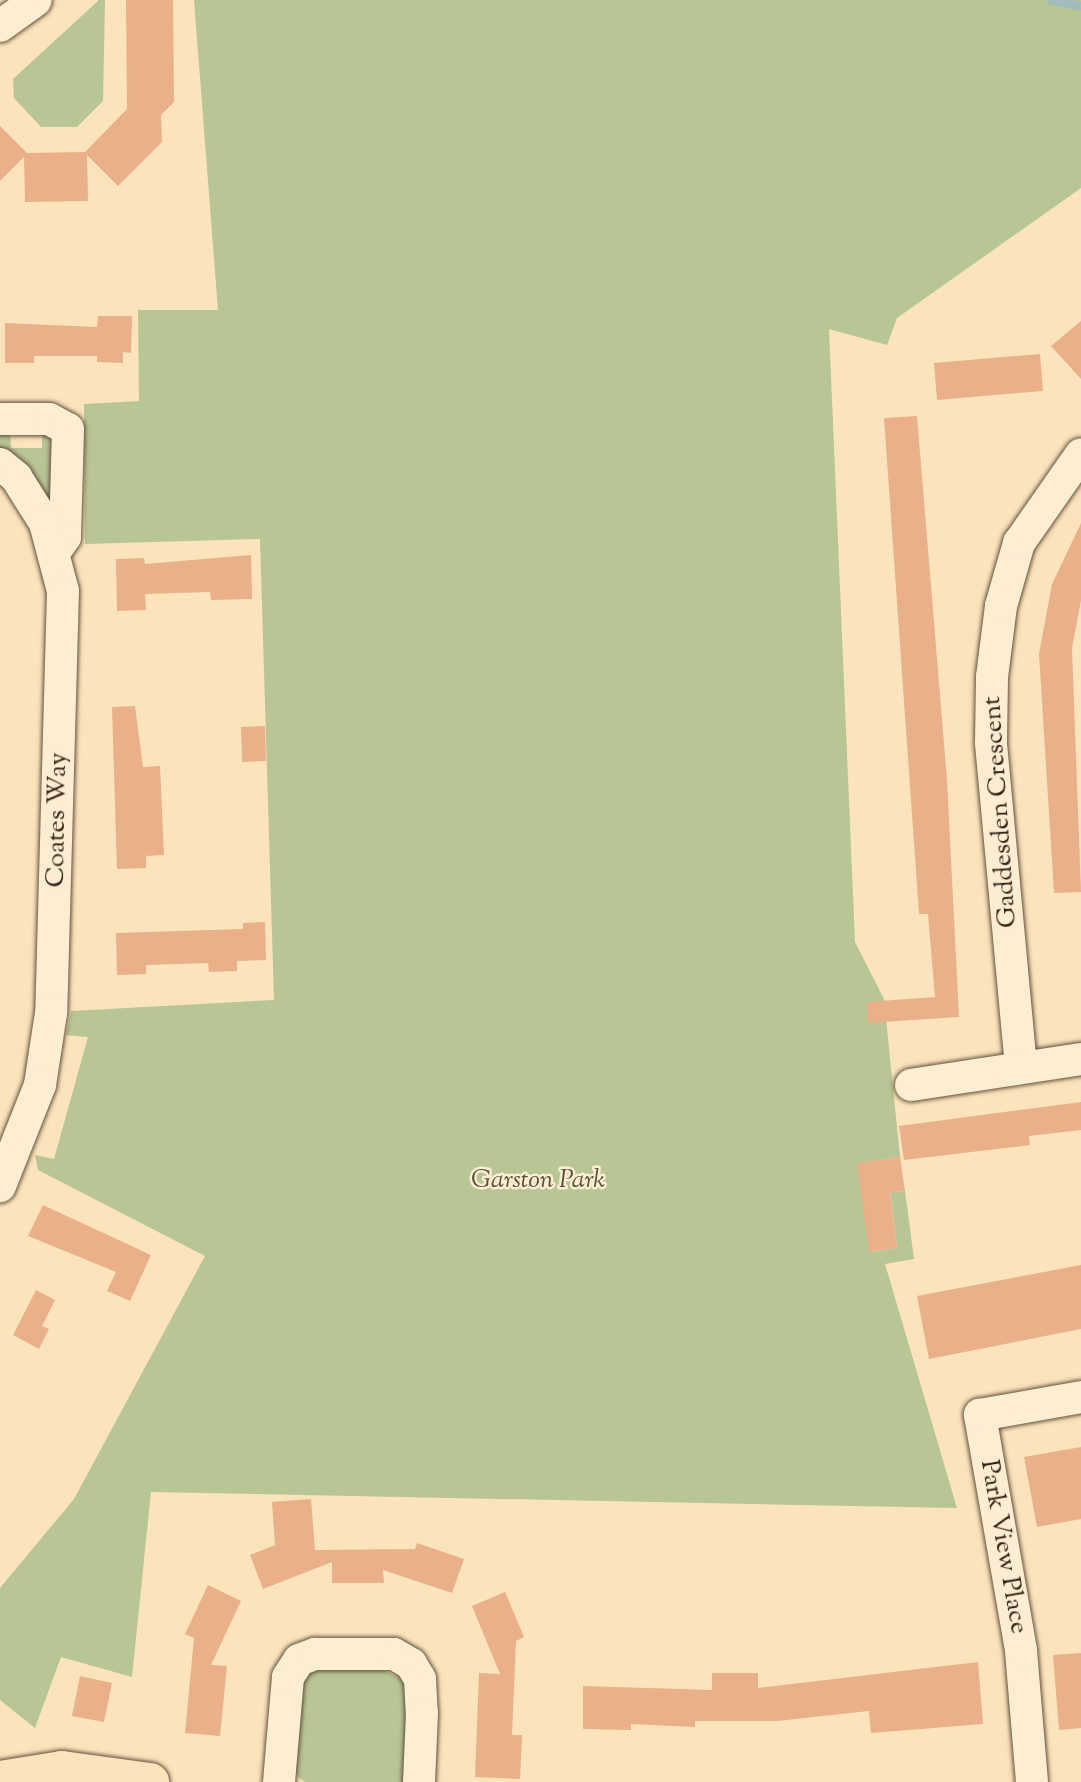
<!DOCTYPE html>
<style>
body{margin:0}
#map{position:relative;width:1081px;height:1782px;overflow:hidden;background:#fbe3bb;font-family:"Sorts Mill Goudy",serif}
div>[style]{position:absolute}
[style*='--x']{left:calc(var(--x)*1px);top:calc(var(--y)*1px);width:calc(var(--w)*1px);rotate:calc(var(--a)*1deg)}
.green>*{inset:0;background:#b8c595}
.stream>*{height:9px;margin:-4.5px;padding:0 4.5px;transform-origin:4.5px;border-radius:4.5px;background:#a4bbbc}
.building>*{inset:0;background:#e9b08a}
.roads{filter:drop-shadow(0 0 2px #64523e) drop-shadow(0 0 2px #64523e)}
.minor>*{height:32px;margin:-16px;padding:0 16px;transform-origin:16px;border-radius:16px;background:#fcedd3}
.primary>*{height:38px;margin:-19px;padding:0 19px;transform-origin:19px;border-radius:19px;background:#fbe3bb}
span{translate:-50% -50%;white-space:nowrap;text-align:center;line-height:1.15;-webkit-text-stroke:5px #fcedd3;paint-order:stroke}
.street-label{font-size:26px;color:#322115}
.park-label{font-size:26px;color:#5a523b;font-style:italic}
</style>
<div id="map">
<div class="green">
<i style="clip-path:polygon(99px 0,105px 0,103px 101px,77px 127px,41px 127px,14px 98px,13px 79px)"></i>
<i style="clip-path:polygon(194px 0,1081px 0,1081px 188px,897px 318px,887px 345px,829px 329px,855px 942px,884px 999px,900px 1157px,858px 1163px,870px 1252px,897px 1248px,890px 1192px,905px 1191px,914px 1259px,885px 1264px,957px 1508px,151px 1492px,132px 1677px,61px 1657px,35px 1728px,0 1700px,0 1588px,74px 1499px,205px 1256px,38px 1170px,35px 1155px,54px 1159px,88px 1037px,66px 1035px,71px 1011px,274px 1000px,260px 539px,85px 544px,84px 404px,139px 401px,138px 310px,218px 310px)"></i>
<i style="clip-path:polygon(0 426px,10px 426px,11px 448px,42px 448px,42px 427px,57px 431px,54px 509px,0 449px)"></i>
<i style="clip-path:polygon(321px 1664px,383px 1670px,406px 1681px,411px 1691px,405px 1782px,305px 1782px,298px 1777px,288px 1757px,301px 1679px)"></i>
</div>
<div class="stream">
<i style="--x:1051;--y:0;--w:31;--a:11"></i>
</div>
<div class="building">
<i style="clip-path:polygon(126px 0,173px 0,174px 102px,161px 115px,162px 142px,118px 186px,87px 155px,88px 201px,25px 202px,24px 157px,0 181px,0 126px,27px 153px,85px 152px,127px 109px)"></i>
<i style="clip-path:polygon(98px 316px,132px 316px,131px 353px,123px 352px,123px 363px,97px 362px,97px 356px,34px 356px,34px 363px,5px 363px,5px 323px,97px 327px)"></i>
<i style="clip-path:polygon(1081px 321px,1081px 379px,1051px 346px)"></i>
<i style="clip-path:polygon(1040px 354px,1043px 391px,937px 400px,934px 363px)"></i>
<i style="clip-path:polygon(917px 416px,947px 780px,959px 1017px,868px 1023px,867px 1002px,935px 997px,928px 914px,919px 914px,884px 418px)"></i>
<i style="clip-path:polygon(1081px 523px,1081px 600px,1072px 648px,1081px 892px,1054px 893px,1039px 654px,1052px 584px)"></i>
<i style="clip-path:polygon(251px 555px,252px 599px,211px 600px,210px 592px,145px 594px,146px 610px,117px 611px,116px 559px,144px 558px,145px 564px)"></i>
<i style="clip-path:polygon(135px 706px,143px 767px,160px 766px,164px 855px,146px 856px,146px 868px,117px 869px,112px 707px)"></i>
<i style="clip-path:polygon(265px 726px,266px 761px,242px 762px,241px 727px)"></i>
<i style="clip-path:polygon(265px 922px,266px 960px,237px 961px,237px 971px,209px 972px,208px 963px,146px 965px,146px 974px,117px 975px,116px 933px,243px 929px,243px 923px)"></i>
<i style="clip-path:polygon(1081px 1102px,1081px 1130px,1029px 1136px,1030px 1145px,904px 1160px,899px 1126px)"></i>
<i style="clip-path:polygon(900px 1157px,905px 1191px,890px 1192px,897px 1248px,869px 1252px,857px 1163px)"></i>
<i style="clip-path:polygon(43px 1205px,151px 1255px,130px 1301px,107px 1291px,116px 1272px,28px 1236px)"></i>
<i style="clip-path:polygon(1081px 1265px,1081px 1329px,929px 1359px,917px 1296px)"></i>
<i style="clip-path:polygon(36px 1290px,55px 1300px,42px 1326px,49px 1329px,39px 1349px,13px 1335px)"></i>
<i style="clip-path:polygon(1081px 1447px,1081px 1519px,1037px 1527px,1024px 1457px)"></i>
<i style="clip-path:polygon(311px 1499px,315px 1550px,415px 1549px,417px 1543px,464px 1559px,452px 1593px,383px 1570px,384px 1583px,332px 1583px,332px 1562px,263px 1589px,250px 1555px,275px 1545px,272px 1502px)"></i>
<i style="clip-path:polygon(208px 1585px,241px 1601px,211px 1665px,227px 1666px,220px 1736px,185px 1733px,194px 1638px,185px 1634px)"></i>
<i style="clip-path:polygon(505px 1592px,524px 1637px,516px 1641px,512px 1735px,522px 1735px,520px 1779px,475px 1777px,479px 1673px,500px 1674px,472px 1606px)"></i>
<i style="clip-path:polygon(1081px 1653px,1081px 1728px,1059px 1730px,1053px 1655px)"></i>
<i style="clip-path:polygon(978px 1662px,983px 1724px,871px 1733px,869px 1711px,777px 1721px,695px 1721px,695px 1727px,631px 1724px,631px 1730px,583px 1729px,583px 1686px,712px 1690px,712px 1673px,758px 1673px,758px 1688px)"></i>
<i style="clip-path:polygon(80px 1676px,112px 1683px,104px 1722px,72px 1716px)"></i>
</div>
<div class="roads">
<div class="minor">
<i style="--x:0;--y:26;--w:44;--a:-35.8"></i>
<i style="--x:0;--y:419;--w:49;--a:0"></i>
<i style="--x:49;--y:419;--w:21;--a:28"></i>
<i style="--x:68;--y:429;--w:108;--a:91.6"></i>
<i style="--x:65;--y:537;--w:16;--a:125"></i>
<i style="--x:0;--y:464;--w:21;--a:39"></i>
<i style="--x:16;--y:477;--w:54;--a:57.8"></i>
<i style="--x:45;--y:523;--w:70;--a:75.2"></i>
<i style="--x:63;--y:591;--w:422;--a:91.6"></i>
<i style="--x:51;--y:1013;--w:73;--a:98.7"></i>
<i style="--x:40;--y:1085;--w:109;--a:111.6"></i>
<i style="--x:1021;--y:1067;--w:326;--a:-95.3"></i>
<i style="--x:991;--y:742;--w:65;--a:-89.1"></i>
<i style="--x:992;--y:677;--w:72;--a:-82.8"></i>
<i style="--x:1001;--y:606;--w:66;--a:-74.1"></i>
<i style="--x:1019;--y:543;--w:108;--a:-55.1"></i>
<i style="--x:911;--y:1085;--w:172;--a:-8.7"></i>
<i style="--x:279;--y:1782;--w:105;--a:-85.1"></i>
<i style="--x:288;--y:1677;--w:20;--a:-57"></i>
<i style="--x:299;--y:1660;--w:17;--a:-21"></i>
<i style="--x:315;--y:1654;--w:79;--a:0"></i>
<i style="--x:394;--y:1654;--w:20;--a:30"></i>
<i style="--x:411;--y:1664;--w:17;--a:59"></i>
<i style="--x:420;--y:1679;--w:34;--a:87"></i>
<i style="--x:422;--y:1713;--w:69;--a:92.5"></i>
<i style="--x:1032;--y:1782;--w:132;--a:-94.8"></i>
<i style="--x:1021;--y:1650;--w:239;--a:-99.9"></i>
<i style="--x:980;--y:1415;--w:103;--a:-10.1"></i>
</div>
<div class="primary">
<i style="--x:0;--y:1780;--w:63;--a:-9.2"></i>
<i style="--x:62;--y:1770;--w:89;--a:7.8"></i>
</div>
</div>
<div class="street-label">
<span style="left:1001px;top:812px;rotate:-94deg">Gaddesden Crescent</span>
<span style="left:58px;top:820px;rotate:-89deg">Coates Way</span>
<span style="left:1003px;top:1547px;rotate:80deg">Park View Place</span>
</div>
<div class="park-label">
<span style="left:538px;top:1181px">Garston Park</span>
</div>
</div>
